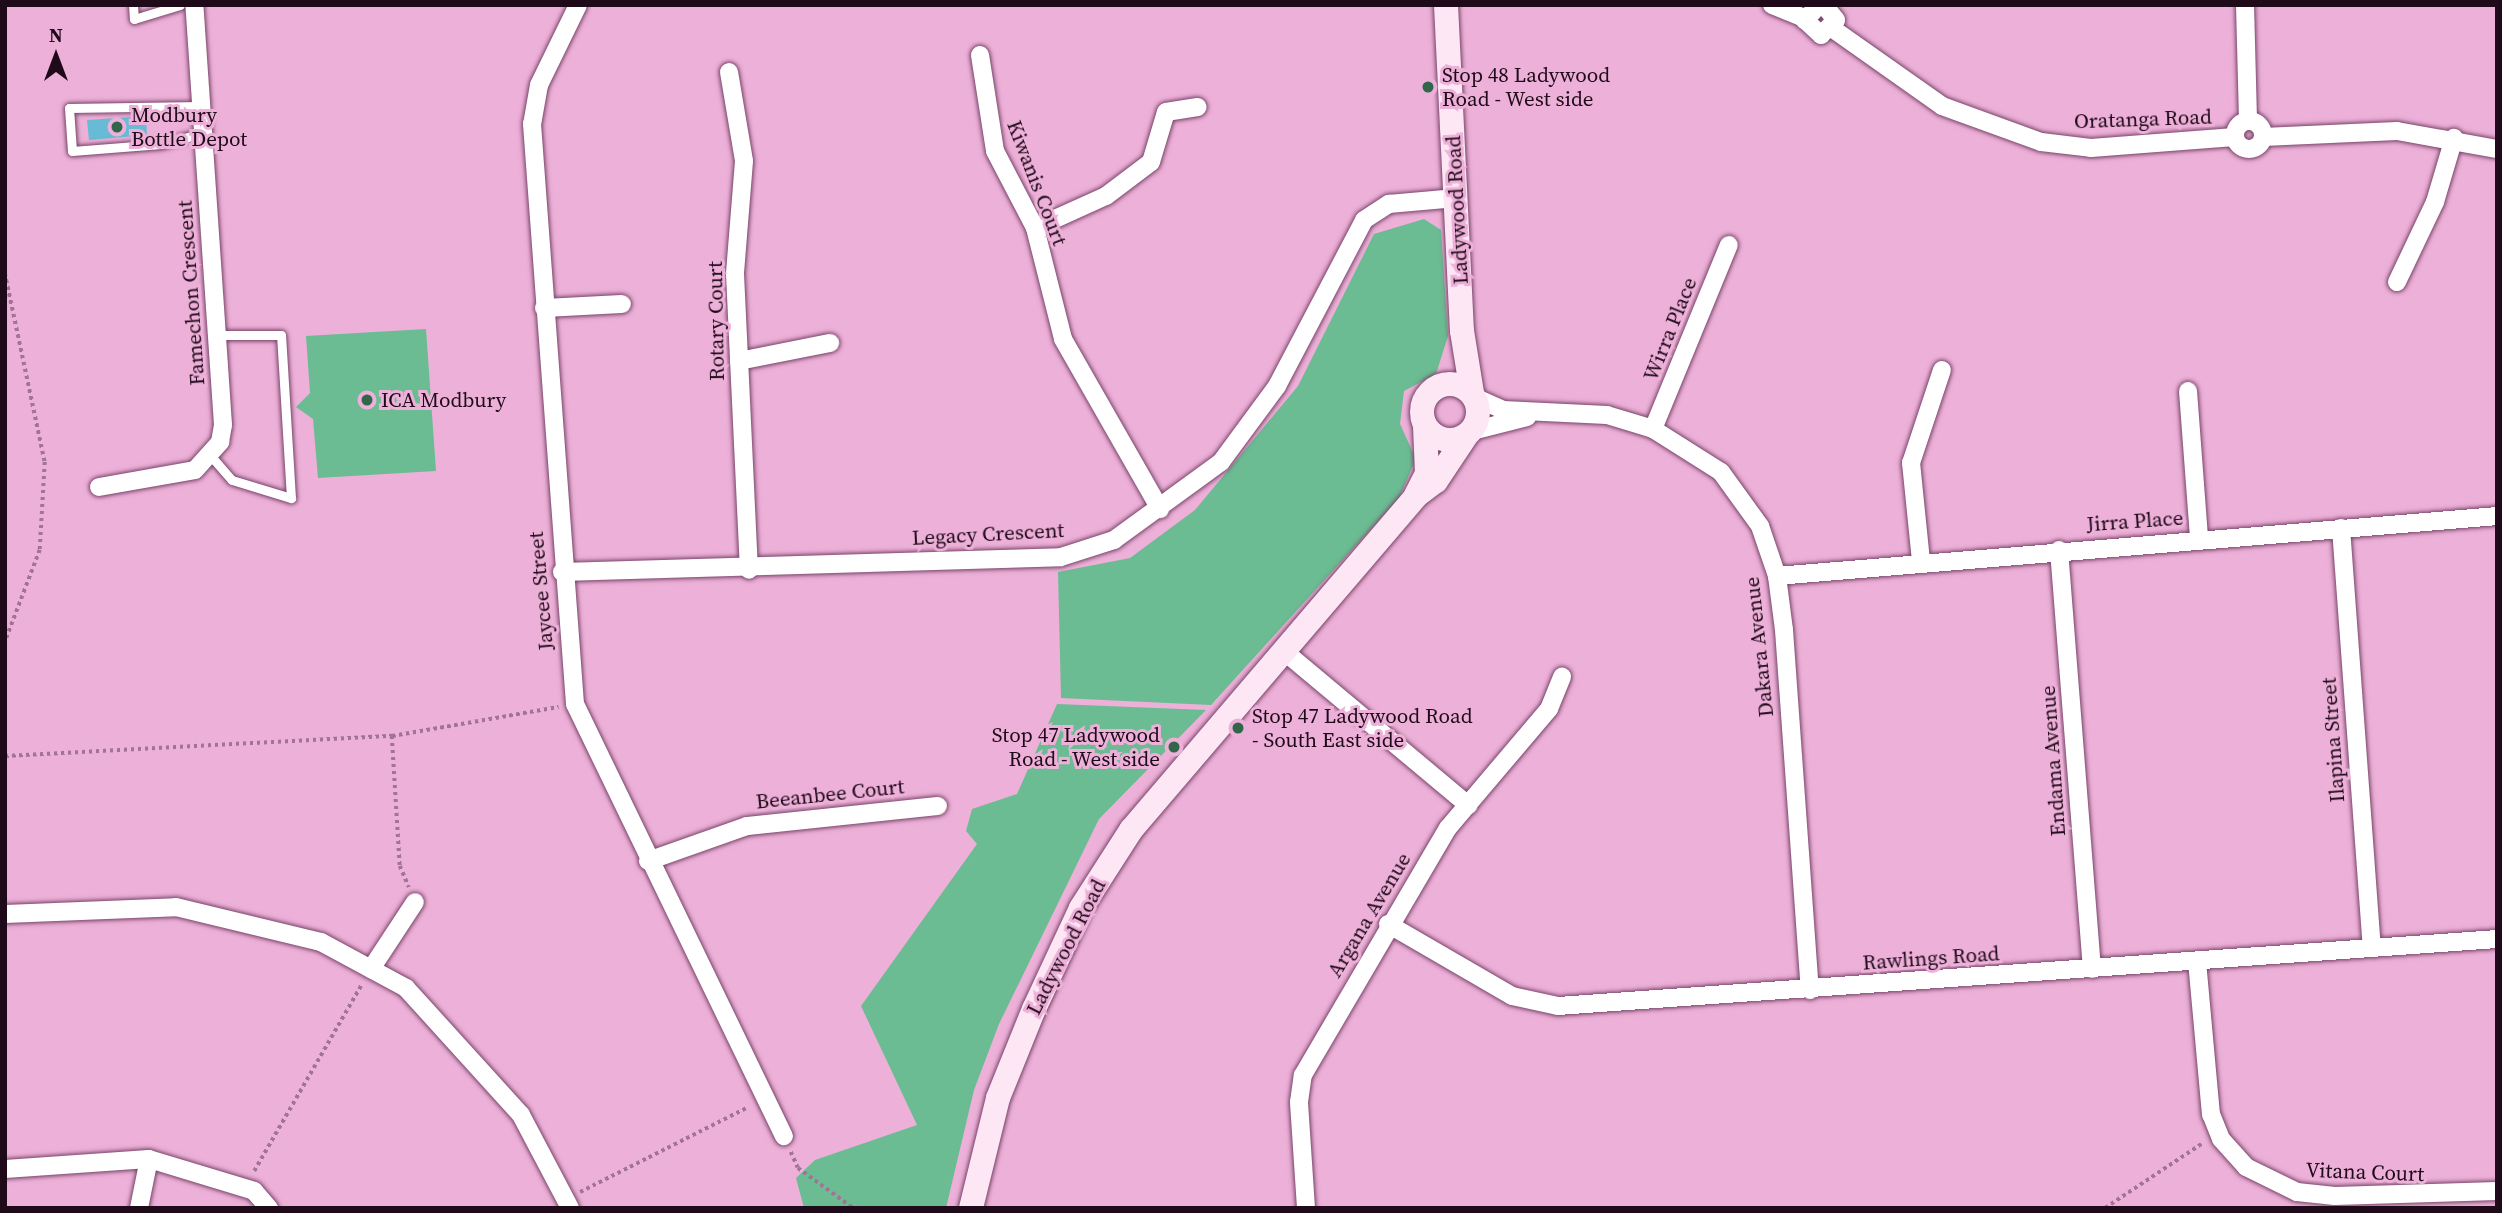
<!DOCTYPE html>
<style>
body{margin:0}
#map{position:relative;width:2502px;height:1213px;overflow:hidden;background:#edb0d8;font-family:"Source Serif 4",serif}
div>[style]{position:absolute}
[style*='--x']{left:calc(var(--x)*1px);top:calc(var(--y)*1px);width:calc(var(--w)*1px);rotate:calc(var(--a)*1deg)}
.green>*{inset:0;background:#6bbc92}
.building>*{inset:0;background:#68bbd4}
.path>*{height:3.5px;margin-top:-1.75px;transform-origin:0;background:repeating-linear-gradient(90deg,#a27493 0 3.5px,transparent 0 7px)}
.roads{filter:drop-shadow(0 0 2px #794469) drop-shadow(0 0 2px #794469)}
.lane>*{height:9px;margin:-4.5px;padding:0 4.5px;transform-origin:4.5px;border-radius:4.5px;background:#fff}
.street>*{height:18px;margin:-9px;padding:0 9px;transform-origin:9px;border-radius:9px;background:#fff}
.street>.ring{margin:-9px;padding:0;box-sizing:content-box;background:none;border:18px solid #fff;border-radius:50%}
.secondary>*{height:24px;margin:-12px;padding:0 12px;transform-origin:12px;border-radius:12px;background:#fde7f5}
.secondary>.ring{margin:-12px;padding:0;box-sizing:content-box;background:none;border:24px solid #fde7f5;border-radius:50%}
.dots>*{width:19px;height:19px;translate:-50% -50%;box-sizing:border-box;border:4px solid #edb0d8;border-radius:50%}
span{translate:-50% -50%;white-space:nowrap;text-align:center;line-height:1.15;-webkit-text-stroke:6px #edb0d8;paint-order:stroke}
.poi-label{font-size:21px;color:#1f0a19}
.left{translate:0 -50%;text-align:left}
.right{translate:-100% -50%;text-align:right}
.street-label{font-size:21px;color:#1f0a19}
.frame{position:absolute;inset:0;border:7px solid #1f0a19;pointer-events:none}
.north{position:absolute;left:21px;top:21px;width:70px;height:70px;-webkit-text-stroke:5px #edb0d8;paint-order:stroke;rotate:0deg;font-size:19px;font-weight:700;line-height:28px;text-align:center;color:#1f0a19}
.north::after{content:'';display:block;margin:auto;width:24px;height:32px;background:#1f0a19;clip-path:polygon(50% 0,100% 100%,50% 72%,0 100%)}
</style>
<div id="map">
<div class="green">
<i style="clip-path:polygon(1424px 219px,1441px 230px,1448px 336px,1436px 374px,1404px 391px,1400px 424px,1416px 459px,1399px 498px,1211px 705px,1061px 698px,1058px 572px,1130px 558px,1195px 510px,1298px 386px,1374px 234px)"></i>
<i style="clip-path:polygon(426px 329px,436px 471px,318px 478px,313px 419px,296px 407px,310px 393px,306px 336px)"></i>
<i style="clip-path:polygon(1057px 704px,1206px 710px,1099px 819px,999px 1024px,974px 1090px,946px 1208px,804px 1208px,796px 1178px,815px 1160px,917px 1125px,861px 1006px,977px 844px,966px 831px,972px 809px,1017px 794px)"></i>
</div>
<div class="building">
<i style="clip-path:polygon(146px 116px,147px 135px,89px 140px,87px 120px)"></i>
</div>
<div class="path">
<i style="--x:5;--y:273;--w:193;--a:78.1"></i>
<i style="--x:45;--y:462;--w:88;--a:93.3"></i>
<i style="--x:40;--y:550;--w:98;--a:110.8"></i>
<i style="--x:392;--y:736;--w:169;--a:-9.9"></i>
<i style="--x:5;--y:756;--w:388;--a:-3"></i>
<i style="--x:392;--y:736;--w:130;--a:86.5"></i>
<i style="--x:400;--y:866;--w:23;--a:67"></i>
<i style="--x:791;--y:1152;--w:17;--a:66"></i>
<i style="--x:798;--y:1168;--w:68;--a:36"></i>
<i style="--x:254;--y:1171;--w:216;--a:-60"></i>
<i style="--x:580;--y:1192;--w:188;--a:-26.8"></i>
<i style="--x:2105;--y:1208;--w:118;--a:-33.6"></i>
</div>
<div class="roads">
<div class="lane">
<i style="--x:133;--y:5;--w:14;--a:86"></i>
<i style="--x:134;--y:19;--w:48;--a:-16.9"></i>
<i style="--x:201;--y:106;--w:132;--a:179.1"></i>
<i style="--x:69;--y:108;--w:43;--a:86"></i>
<i style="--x:72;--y:151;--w:89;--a:-4.5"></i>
<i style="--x:161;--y:144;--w:43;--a:-14.7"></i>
<i style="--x:210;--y:455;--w:33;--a:49"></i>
<i style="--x:232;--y:480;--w:62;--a:17"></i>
<i style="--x:291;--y:498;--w:163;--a:-93.5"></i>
<i style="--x:281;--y:335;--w:64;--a:180"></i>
</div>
<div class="street">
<i style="--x:578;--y:5;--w:89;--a:116"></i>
<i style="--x:539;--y:85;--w:40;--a:100"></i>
<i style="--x:532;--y:124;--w:582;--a:85.76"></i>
<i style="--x:575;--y:704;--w:480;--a:64.2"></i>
<i style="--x:1772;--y:5;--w:35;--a:22"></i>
<i style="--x:1819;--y:5;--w:21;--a:133"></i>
<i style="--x:1805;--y:20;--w:22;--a:43"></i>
<i style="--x:1821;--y:35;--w:21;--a:-45"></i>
<i style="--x:1836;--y:20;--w:19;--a:-129"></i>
<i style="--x:2245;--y:5;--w:116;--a:88.5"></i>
<i style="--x:1833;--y:29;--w:133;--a:35.2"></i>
<i style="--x:1942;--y:106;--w:105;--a:20"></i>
<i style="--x:2041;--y:142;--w:50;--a:6.8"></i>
<i style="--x:2091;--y:148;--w:144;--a:-4.4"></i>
<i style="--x:980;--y:55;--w:97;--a:81.1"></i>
<i style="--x:995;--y:151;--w:87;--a:62.5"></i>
<i style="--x:1035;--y:228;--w:114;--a:75.8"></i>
<i style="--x:1063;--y:339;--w:196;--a:60.3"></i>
<i style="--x:729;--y:72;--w:90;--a:80.4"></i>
<i style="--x:744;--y:161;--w:113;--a:94.6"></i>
<i style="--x:735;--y:274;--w:296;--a:87.3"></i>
<i class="ring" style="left:2235px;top:121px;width:10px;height:10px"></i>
<i style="--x:2263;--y:137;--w:134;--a:-2.6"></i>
<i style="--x:2397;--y:131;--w:102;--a:10.2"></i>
<i style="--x:1035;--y:228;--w:78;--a:-24.3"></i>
<i style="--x:1106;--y:196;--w:56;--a:-37.1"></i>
<i style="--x:1151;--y:162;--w:52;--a:-73.3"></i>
<i style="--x:1166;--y:112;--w:32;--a:-9"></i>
<i style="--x:2397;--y:282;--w:89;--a:-64.6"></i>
<i style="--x:2435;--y:202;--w:67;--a:-73.5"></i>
<i style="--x:544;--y:308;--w:78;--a:-2.9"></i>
<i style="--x:739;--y:361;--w:93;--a:-11.2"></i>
<i style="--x:2188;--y:391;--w:148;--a:85.7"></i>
<i style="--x:1474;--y:397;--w:32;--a:24"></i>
<i style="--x:1503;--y:410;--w:104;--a:2.8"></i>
<i style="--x:1607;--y:415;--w:48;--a:16.9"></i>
<i style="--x:1653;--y:429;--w:80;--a:32.3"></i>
<i style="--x:1721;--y:472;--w:67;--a:54.2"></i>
<i style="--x:1760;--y:526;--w:53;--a:71.2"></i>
<i style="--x:1777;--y:576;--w:54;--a:82.6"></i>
<i style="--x:1784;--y:630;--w:361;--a:85.9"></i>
<i style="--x:1653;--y:429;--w:199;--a:-67.6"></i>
<i style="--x:1472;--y:431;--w:57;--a:-14.3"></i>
<i style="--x:99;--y:487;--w:97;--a:-10"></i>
<i style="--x:195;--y:470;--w:38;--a:-48"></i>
<i style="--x:220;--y:442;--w:17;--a:-80"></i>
<i style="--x:223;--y:425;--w:421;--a:-93.9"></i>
<i style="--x:2341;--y:528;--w:421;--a:85.8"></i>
<i style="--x:2059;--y:550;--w:420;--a:85.5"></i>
<i style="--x:1921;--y:561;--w:99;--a:-95.8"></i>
<i style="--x:1911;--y:463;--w:98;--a:-71.6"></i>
<i style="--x:562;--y:572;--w:499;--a:-1.7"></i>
<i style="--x:1061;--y:557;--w:56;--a:-17.8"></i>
<i style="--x:1114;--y:540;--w:132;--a:-36.1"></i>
<i style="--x:1221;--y:462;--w:94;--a:-53.6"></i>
<i style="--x:1277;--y:386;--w:187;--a:-62.3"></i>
<i style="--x:1364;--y:220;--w:30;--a:-33"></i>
<i style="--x:1389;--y:204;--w:67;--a:-5.1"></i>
<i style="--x:1777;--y:576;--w:722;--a:-4.76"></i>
<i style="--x:1285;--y:652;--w:239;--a:39.9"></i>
<i style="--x:648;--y:861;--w:105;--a:-19.5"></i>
<i style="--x:747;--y:826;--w:192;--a:-6"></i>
<i style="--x:5;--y:914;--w:171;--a:-2.3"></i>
<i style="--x:176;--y:907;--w:149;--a:13.6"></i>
<i style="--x:321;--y:942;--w:97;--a:28.4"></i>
<i style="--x:406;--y:988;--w:171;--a:47.8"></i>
<i style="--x:521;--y:1115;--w:105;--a:62.2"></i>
<i style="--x:1388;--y:924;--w:143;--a:30.1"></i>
<i style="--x:1512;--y:996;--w:47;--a:12.3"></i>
<i style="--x:1558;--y:1006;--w:941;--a:-4.08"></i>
<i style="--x:2197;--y:961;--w:154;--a:84.8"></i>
<i style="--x:2211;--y:1114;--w:27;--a:68"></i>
<i style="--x:2221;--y:1139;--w:38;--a:48"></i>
<i style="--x:2246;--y:1167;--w:57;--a:26.1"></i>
<i style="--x:2297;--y:1192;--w:38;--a:6"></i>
<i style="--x:2335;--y:1196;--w:162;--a:-1.8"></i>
<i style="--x:371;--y:969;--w:80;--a:-56.7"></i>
<i style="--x:5;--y:1169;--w:144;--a:-4"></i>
<i style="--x:149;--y:1159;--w:110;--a:16.9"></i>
<i style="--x:254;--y:1191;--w:23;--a:49"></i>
<i style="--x:139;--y:1208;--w:50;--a:-78.5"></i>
<i style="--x:1306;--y:1208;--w:106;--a:-93.8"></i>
<i style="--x:1299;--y:1102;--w:27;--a:-82"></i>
<i style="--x:1303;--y:1075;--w:286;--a:-59.6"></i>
<i style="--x:1448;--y:828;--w:156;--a:-49.7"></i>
<i style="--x:1549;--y:709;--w:35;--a:-68"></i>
</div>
<div class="secondary">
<i style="--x:1446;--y:5;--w:326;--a:87.2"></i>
<i style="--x:1462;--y:331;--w:63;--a:80.8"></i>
<i class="ring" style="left:1422px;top:384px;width:32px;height:32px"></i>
<i style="--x:1416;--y:495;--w:25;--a:-63"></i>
<i style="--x:1427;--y:473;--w:47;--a:-92.4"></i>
<i style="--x:971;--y:1208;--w:113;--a:-76.2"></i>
<i style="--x:998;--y:1098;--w:96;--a:-68"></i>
<i style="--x:1034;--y:1009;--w:111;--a:-65"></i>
<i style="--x:1081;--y:908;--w:93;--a:-57.3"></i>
<i style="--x:1131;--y:830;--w:439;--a:-49.5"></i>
<i style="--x:1416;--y:496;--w:25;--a:-37"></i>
<i style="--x:1436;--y:481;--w:54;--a:-56.3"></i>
</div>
</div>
<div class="dots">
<i style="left:1428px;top:87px;background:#31664c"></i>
<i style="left:117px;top:127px;background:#31664c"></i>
<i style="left:367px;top:400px;background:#31664c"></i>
<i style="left:1238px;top:728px;background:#31664c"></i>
<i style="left:1174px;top:747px;background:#31664c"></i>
</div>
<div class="poi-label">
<span class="left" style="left:1442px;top:87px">Stop 48 Ladywood<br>Road - West side</span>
<span class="left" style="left:131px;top:127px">Modbury<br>Bottle Depot</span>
<span class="left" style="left:381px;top:400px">ICA Modbury</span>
<span class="left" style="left:1252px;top:728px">Stop 47 Ladywood Road<br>- South East side</span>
<span class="right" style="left:1160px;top:747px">Stop 47 Ladywood<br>Road - West side</span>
</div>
<div class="street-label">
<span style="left:2143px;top:119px;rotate:-2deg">Oratanga Road</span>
<span style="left:1037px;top:183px;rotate:69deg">Kiwanis Court</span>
<span style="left:1457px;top:210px;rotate:-93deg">Ladywood Road</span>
<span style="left:191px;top:293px;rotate:-94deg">Famechon Crescent</span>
<span style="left:716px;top:321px;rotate:-91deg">Rotary Court</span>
<span style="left:1670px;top:329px;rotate:-68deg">Wirra Place</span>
<span style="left:2135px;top:521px;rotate:-4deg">Jirra Place</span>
<span style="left:988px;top:534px;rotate:-3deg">Legacy Crescent</span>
<span style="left:541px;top:591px;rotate:-95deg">Jaycee Street</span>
<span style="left:1759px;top:647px;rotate:-96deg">Dakara Avenue</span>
<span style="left:2333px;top:740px;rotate:-94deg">Ilapina Street</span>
<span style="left:2053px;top:761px;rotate:-94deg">Endama Avenue</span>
<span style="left:830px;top:794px;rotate:-6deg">Beeanbee Court</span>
<span style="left:1369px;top:915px;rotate:-59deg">Argana Avenue</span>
<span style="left:1066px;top:947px;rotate:-63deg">Ladywood Road</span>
<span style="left:1931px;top:958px;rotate:-4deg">Rawlings Road</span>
<span style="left:2365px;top:1172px;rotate:2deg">Vitana Court</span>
</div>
<div class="frame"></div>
<div class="north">N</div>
</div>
